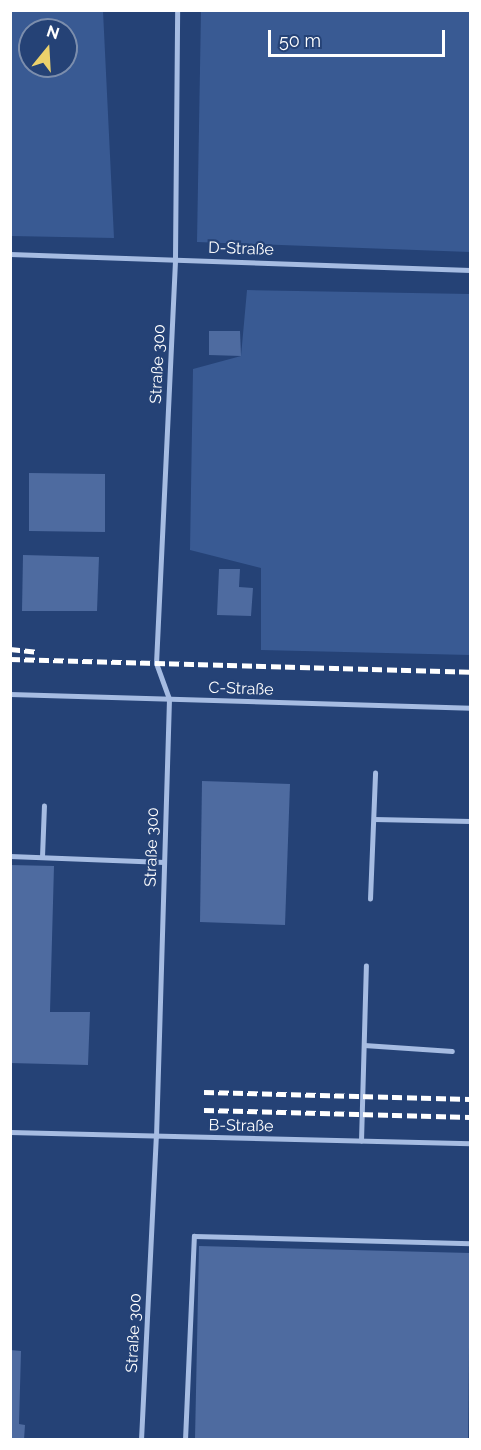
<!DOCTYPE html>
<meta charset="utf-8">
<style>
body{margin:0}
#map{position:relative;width:481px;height:1450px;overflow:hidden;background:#254276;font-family:Raleway,sans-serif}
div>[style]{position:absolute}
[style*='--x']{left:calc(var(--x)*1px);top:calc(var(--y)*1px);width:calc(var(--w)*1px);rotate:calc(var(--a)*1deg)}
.green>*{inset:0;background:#395a93}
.building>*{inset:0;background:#4e6ba0}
.service>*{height:4.5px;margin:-2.25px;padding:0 2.25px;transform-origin:2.25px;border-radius:2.25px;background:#a6bce2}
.rail>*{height:4.5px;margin-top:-2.25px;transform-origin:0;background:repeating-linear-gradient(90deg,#fff 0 10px,transparent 0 14.5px)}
span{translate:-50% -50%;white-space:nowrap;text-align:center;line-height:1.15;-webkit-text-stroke:4.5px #254276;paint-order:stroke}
.street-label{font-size:16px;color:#fff}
.frame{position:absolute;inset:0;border:12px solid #fff;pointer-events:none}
.north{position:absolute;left:18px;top:18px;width:60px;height:60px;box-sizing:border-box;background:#254276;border:2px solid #7c8ead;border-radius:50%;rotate:18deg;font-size:16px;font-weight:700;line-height:24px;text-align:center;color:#fff}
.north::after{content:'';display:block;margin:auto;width:21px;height:27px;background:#ebd16b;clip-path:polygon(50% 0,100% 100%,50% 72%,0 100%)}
.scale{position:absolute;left:268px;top:30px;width:177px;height:27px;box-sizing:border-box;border:3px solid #fff;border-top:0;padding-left:8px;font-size:18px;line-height:21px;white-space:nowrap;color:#fff;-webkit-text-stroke:4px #254276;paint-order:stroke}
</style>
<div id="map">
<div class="green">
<i style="clip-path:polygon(evenodd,11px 10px,103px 11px,114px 238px,11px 236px,11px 10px,30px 30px,66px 30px,66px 66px,30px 66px,30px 30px)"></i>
<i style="clip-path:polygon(201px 11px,470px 11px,470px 252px,197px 242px)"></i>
<i style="clip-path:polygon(247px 290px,470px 294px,470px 655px,261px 650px,261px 568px,190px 550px,193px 369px,241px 356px)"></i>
</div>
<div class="building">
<i style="clip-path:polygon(209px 331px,240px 331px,241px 356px,209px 355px)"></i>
<i style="clip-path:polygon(29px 473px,105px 474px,105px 532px,29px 531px)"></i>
<i style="clip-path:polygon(23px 555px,99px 557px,97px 611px,22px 611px)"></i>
<i style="clip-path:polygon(219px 569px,240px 569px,239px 587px,253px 588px,251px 616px,217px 615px)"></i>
<i style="clip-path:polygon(202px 781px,290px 784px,285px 925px,200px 922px)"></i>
<i style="clip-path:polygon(10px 865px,54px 866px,50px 1012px,90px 1012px,88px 1065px,10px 1063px)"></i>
<i style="clip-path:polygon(199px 1246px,470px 1253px,468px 1440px,195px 1440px)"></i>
<i style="clip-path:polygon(10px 1350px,21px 1351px,19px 1424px,25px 1425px,24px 1440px,10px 1440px)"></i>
</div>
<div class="service">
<i style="--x:10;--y:254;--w:460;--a:2"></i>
<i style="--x:10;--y:694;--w:460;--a:1.7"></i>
<i style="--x:374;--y:819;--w:96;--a:1.2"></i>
<i style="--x:10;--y:856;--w:154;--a:2.2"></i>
<i style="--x:42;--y:857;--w:51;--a:-87.8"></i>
<i style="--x:370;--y:899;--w:126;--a:-87.7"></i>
<i style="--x:364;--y:1045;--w:88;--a:3.9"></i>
<i style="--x:10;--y:1132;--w:460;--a:1.4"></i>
<i style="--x:361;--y:1141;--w:175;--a:-88.4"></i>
<i style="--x:141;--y:1440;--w:303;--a:-87.2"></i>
<i style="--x:156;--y:1137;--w:438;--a:-88.3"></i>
<i style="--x:169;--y:699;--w:37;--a:-110"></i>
<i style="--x:156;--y:664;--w:406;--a:-87.3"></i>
<i style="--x:175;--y:258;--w:248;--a:-89.5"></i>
<i style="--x:185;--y:1440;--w:204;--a:-87.5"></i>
<i style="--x:194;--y:1236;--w:276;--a:1.5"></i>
</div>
<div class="rail">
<i style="--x:10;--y:649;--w:29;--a:6"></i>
<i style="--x:10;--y:659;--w:460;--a:1.6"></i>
<i style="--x:204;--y:1092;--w:266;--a:1.5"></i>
<i style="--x:204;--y:1110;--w:266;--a:1.5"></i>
</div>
<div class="street-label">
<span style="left:241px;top:249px;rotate:2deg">D-Straße</span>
<span style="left:158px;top:364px;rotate:-87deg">Straße 300</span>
<span style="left:241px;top:689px;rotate:2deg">C-Straße</span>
<span style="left:152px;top:847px;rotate:-88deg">Straße 300</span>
<span style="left:241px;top:1126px;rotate:1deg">B-Straße</span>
<span style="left:134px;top:1333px;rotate:-87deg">Straße 300</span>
</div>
<div class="frame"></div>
<div class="north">N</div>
<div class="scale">50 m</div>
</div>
